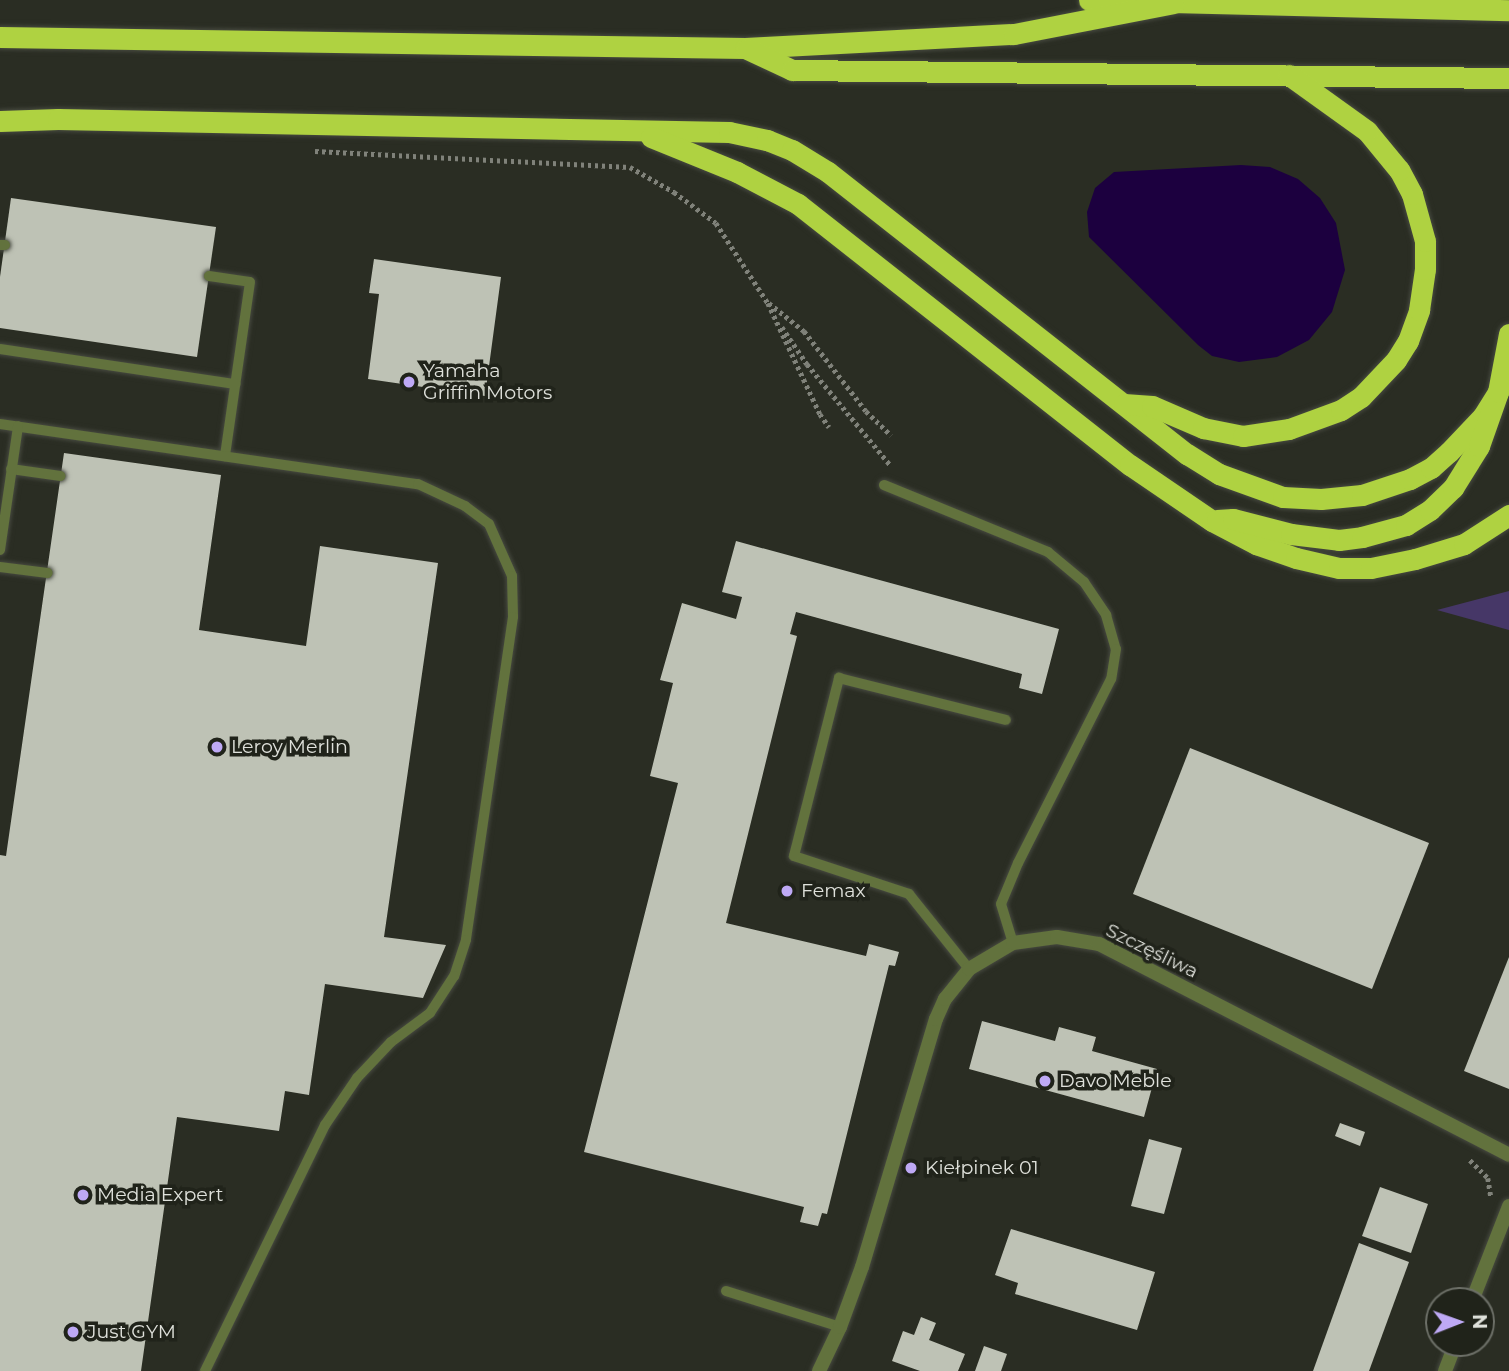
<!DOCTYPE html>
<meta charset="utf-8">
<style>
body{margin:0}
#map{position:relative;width:1509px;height:1371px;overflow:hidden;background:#2a2d23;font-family:Montserrat,sans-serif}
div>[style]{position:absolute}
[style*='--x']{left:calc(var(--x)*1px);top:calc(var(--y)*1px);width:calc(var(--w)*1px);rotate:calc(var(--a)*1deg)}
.green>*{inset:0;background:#463767}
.water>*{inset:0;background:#1c003f}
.building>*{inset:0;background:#bec2b5}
.path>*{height:4.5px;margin-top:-2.25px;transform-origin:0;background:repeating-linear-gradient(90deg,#80827a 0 3.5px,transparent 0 7px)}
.roads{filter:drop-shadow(0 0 2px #474a40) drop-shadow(0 0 2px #474a40)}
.service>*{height:10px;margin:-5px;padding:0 5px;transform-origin:5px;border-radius:5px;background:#62723d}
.minor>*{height:14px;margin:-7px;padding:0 7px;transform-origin:7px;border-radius:7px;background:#62723d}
.motorway>*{height:21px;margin:-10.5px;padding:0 10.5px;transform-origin:10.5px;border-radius:10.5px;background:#afd241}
.dots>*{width:19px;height:19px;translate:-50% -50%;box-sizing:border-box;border:4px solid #20231a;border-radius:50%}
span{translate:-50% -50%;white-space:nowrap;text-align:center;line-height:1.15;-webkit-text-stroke:7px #20231a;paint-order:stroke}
.poi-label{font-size:19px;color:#dfe1db}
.left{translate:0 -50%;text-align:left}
.street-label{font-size:19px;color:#dfe1db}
.north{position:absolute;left:1425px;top:1287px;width:70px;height:70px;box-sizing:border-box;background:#20231a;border:2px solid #6c6f67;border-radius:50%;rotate:89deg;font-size:19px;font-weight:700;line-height:28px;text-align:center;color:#dfe1db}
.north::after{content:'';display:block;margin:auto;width:24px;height:32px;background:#bea9f5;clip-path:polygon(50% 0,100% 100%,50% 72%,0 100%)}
</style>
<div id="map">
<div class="green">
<i style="clip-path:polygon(1509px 591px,1509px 630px,1437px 610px)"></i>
</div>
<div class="water">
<i style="clip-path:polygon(1241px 165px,1270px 167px,1298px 179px,1320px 198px,1336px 223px,1345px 270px,1332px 312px,1309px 340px,1277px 357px,1239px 362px,1212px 356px,1198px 345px,1089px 237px,1087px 212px,1095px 188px,1114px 172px)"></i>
</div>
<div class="building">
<i style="clip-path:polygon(11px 198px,216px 227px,197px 357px,0 328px,0 277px)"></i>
<i style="clip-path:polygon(374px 259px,501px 277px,485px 396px,368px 379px,379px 294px,369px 293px)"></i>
<i style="clip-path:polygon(64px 453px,221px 475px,199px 630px,306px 646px,320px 546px,438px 563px,384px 937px,446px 945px,423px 998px,325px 984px,309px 1095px,285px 1091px,279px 1131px,177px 1117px,141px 1371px,0 1371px,0 855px,6px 856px,7px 849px)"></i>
<i style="clip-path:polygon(736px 541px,1059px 629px,1042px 694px,1019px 688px,1022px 674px,796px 612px,790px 634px,797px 636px,726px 923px,866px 956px,869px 944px,899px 952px,895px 966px,889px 965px,827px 1214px,822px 1213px,818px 1226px,800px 1222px,804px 1207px,584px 1152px,678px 783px,650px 776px,673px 683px,660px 680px,682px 603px,736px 619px,742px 597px,722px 592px)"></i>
<i style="clip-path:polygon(1190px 748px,1429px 843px,1372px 989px,1133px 894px)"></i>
<i style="clip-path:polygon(1509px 957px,1509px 1089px,1464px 1071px)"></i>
<i style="clip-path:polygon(982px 1021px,1055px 1041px,1059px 1027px,1096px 1037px,1092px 1051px,1157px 1069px,1144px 1117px,969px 1069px)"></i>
<i style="clip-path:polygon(1340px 1123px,1365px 1132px,1360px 1146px,1335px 1136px)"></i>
<i style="clip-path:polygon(1149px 1139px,1182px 1148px,1164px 1214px,1131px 1206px)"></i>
<i style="clip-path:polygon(1380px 1187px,1428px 1204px,1411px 1253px,1362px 1236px)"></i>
<i style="clip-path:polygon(1011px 1229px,1155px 1272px,1137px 1330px,1015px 1294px,1018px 1283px,995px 1275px)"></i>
<i style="clip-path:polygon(1359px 1243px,1409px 1262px,1369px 1371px,1313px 1371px)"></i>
<i style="clip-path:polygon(921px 1317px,936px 1323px,929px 1340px,965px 1354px,958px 1371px,920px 1371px,892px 1361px,903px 1331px,914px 1335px)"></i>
<i style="clip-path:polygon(984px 1346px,1007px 1354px,1001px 1371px,975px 1371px)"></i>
</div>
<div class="path">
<i style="--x:315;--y:151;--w:315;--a:2.9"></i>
<i style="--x:630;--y:167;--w:51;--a:29.6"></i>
<i style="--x:674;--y:192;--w:52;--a:36.4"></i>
<i style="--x:716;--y:223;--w:95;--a:57"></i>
<i style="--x:768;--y:303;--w:123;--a:64.9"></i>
<i style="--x:820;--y:414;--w:16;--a:55"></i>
<i style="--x:769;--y:303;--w:45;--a:38.7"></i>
<i style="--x:804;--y:331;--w:101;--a:52.2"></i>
<i style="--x:866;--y:411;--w:35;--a:44"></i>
<i style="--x:782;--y:327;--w:45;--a:56"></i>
<i style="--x:807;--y:364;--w:132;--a:50.5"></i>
<i style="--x:1470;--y:1160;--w:25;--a:45"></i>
<i style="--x:1488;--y:1178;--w:18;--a:81"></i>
</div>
<div class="roads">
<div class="service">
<i style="--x:0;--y:245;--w:5;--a:0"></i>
<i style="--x:209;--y:276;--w:41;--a:8.3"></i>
<i style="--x:250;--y:282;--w:176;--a:98.2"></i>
<i style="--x:0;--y:349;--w:238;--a:8.5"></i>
<i style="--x:0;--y:424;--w:422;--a:8.2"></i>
<i style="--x:418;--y:484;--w:52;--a:25.1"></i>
<i style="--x:465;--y:506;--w:30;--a:37"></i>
<i style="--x:489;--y:524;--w:57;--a:66.1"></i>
<i style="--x:512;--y:576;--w:41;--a:88.6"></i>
<i style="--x:513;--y:617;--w:326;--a:98.3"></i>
<i style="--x:466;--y:940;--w:38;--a:108"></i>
<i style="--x:454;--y:976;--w:44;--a:123"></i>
<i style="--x:430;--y:1013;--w:49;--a:143.4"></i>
<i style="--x:391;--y:1042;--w:50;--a:133.4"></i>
<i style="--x:357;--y:1078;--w:57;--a:124.2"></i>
<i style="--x:325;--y:1125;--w:274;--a:116"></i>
<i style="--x:11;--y:469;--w:50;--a:8"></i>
<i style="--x:884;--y:485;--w:177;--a:22.2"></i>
<i style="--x:1048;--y:552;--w:47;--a:39.8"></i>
<i style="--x:1084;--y:582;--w:40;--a:56"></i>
<i style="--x:1106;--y:615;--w:35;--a:74"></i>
<i style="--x:1116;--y:649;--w:30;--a:99"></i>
<i style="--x:1111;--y:679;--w:206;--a:116.8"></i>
<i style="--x:1018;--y:863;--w:44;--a:112.5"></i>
<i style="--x:1001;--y:904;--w:41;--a:72.9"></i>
<i style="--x:0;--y:550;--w:125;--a:-81.7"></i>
<i style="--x:0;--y:567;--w:48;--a:7.1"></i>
<i style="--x:969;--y:969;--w:96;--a:-128.7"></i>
<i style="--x:909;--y:894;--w:121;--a:-161.7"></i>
<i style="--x:794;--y:856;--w:184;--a:-75.8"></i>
<i style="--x:839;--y:678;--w:172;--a:14.1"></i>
<i style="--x:726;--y:1291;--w:120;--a:17.5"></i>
</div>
<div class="minor">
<i style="--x:1472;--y:1301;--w:102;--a:-68.7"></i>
<i style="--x:819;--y:1371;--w:49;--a:-64.5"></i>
<i style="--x:840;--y:1327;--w:64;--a:-69.9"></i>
<i style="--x:862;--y:1267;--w:259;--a:-73.4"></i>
<i style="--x:936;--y:1019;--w:22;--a:-66"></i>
<i style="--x:945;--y:999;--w:38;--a:-51"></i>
<i style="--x:969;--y:969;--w:51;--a:-30.6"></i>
<i style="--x:1013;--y:943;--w:44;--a:-7.8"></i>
<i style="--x:1057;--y:937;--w:43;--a:9.5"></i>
<i style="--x:1099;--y:944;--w:461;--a:27.2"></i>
<i style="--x:1445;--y:1371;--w:30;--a:-69"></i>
</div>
<div class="motorway">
<i style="--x:1089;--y:0;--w:420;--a:1.4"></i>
<i style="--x:0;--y:37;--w:745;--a:0.85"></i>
<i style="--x:745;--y:48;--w:269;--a:-3"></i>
<i style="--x:1014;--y:34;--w:162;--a:-11"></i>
<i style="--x:747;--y:49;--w:50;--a:25"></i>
<i style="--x:792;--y:70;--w:717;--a:0.64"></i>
<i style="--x:0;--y:121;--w:58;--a:-2"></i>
<i style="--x:58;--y:119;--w:671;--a:1.11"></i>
<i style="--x:729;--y:132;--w:39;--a:12"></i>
<i style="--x:767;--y:140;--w:27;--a:22"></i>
<i style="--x:792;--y:150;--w:42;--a:31.4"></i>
<i style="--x:828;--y:172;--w:457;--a:38.2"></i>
<i style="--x:1187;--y:454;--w:38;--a:32"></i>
<i style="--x:1219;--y:474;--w:68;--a:19.8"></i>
<i style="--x:1283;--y:497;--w:38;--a:3"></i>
<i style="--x:1321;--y:499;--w:41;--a:-5.6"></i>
<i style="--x:1362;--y:495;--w:51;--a:-18.4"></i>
<i style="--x:1410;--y:479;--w:24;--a:-28"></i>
<i style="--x:1431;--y:468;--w:24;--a:-42"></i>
<i style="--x:1449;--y:452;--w:50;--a:-46.6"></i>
<i style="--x:1483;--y:416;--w:28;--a:-58"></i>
<i style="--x:651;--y:137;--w:93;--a:22.1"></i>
<i style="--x:737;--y:172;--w:69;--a:27.7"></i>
<i style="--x:798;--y:204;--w:422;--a:38.2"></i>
<i style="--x:1130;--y:465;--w:99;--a:34.3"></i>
<i style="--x:1212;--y:521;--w:50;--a:27.6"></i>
<i style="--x:1256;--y:544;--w:42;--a:19.3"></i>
<i style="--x:1296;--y:558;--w:44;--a:13.1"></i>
<i style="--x:1339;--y:568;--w:32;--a:0"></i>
<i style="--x:1371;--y:568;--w:45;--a:-11.6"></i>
<i style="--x:1415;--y:559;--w:51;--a:-17"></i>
<i style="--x:1464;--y:544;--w:54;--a:-32.8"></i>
<i style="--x:1124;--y:404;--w:28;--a:4"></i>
<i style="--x:1152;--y:406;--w:56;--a:23.3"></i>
<i style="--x:1203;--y:428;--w:41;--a:11.3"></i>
<i style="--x:1243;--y:436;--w:47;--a:-8.7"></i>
<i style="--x:1289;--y:429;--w:55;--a:-20.1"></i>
<i style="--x:1341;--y:410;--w:24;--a:-33"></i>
<i style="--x:1361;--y:397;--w:51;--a:-46.6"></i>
<i style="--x:1396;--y:360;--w:22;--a:-58"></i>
<i style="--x:1408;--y:341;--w:33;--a:-70"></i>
<i style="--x:1419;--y:310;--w:41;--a:-81.7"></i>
<i style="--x:1425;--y:269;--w:28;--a:-90"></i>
<i style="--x:1425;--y:241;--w:49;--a:-105.5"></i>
<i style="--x:1412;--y:194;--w:27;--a:-118"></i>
<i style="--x:1399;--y:170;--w:50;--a:-129.4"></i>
<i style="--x:1367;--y:131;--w:96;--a:-144.3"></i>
<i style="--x:1217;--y:520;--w:16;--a:-4"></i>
<i style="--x:1233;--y:519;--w:60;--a:14.5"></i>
<i style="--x:1291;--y:534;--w:48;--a:7.1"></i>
<i style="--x:1339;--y:540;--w:23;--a:-7"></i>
<i style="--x:1362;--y:537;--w:46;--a:-15.3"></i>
<i style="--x:1406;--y:525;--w:28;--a:-32"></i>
<i style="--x:1430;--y:510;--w:32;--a:-44"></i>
<i style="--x:1453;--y:488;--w:49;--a:-58.2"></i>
<i style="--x:1479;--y:446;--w:57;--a:-70.6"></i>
<i style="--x:1498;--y:392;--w:59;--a:-79.3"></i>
</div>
</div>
<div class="dots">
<i style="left:409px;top:382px;background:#bea9f5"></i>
<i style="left:217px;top:747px;background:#bea9f5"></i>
<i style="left:787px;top:891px;background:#bea9f5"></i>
<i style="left:1045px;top:1081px;background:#bea9f5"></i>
<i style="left:911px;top:1168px;background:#bea9f5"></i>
<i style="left:83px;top:1195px;background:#bea9f5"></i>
<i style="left:73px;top:1332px;background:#bea9f5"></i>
</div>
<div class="poi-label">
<span class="left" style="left:423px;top:382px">Yamaha<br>Griffin Motors</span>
<span class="left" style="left:231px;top:747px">Leroy Merlin</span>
<span class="left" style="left:801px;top:891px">Femax</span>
<span class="left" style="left:1059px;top:1081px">Davo Meble</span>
<span class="left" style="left:925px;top:1168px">Kiełpinek 01</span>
<span class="left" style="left:97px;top:1195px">Media Expert</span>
<span class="left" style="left:87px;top:1332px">Just GYM</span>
</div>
<div class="street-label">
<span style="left:1152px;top:951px;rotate:26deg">Szczęśliwa</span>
</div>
<div class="north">N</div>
</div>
